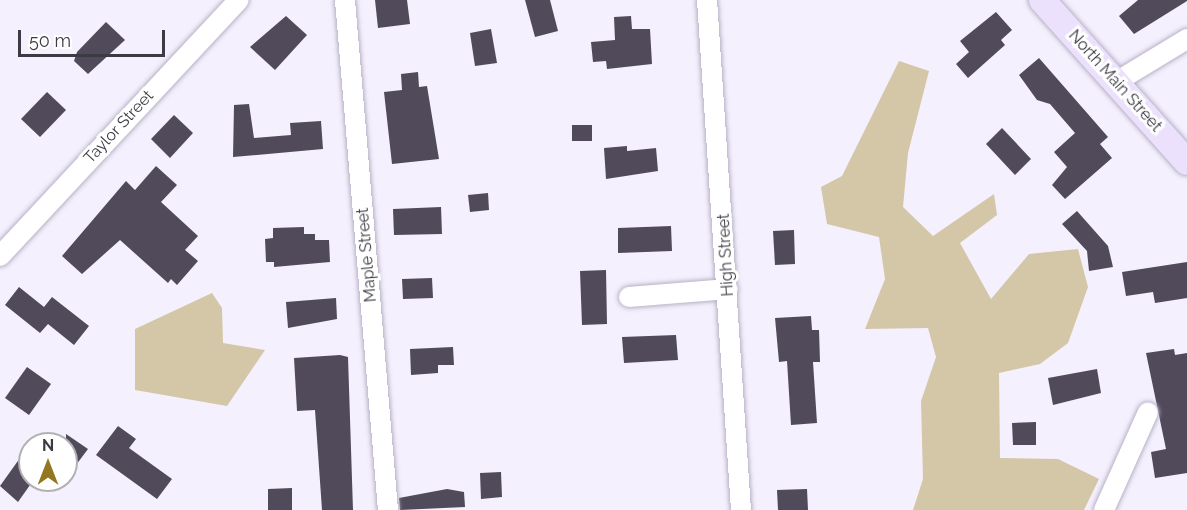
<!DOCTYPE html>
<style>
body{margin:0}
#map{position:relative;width:1187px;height:510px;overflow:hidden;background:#f4f0fd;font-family:Raleway,sans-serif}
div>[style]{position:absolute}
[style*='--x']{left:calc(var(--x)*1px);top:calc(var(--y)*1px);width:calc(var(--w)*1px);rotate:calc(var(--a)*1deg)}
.green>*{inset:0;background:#d3c7a7}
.building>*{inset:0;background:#504a5b}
.roads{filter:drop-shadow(0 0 2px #b8b1c6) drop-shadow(0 0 2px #b8b1c6)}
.minor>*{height:20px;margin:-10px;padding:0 10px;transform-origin:10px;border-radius:10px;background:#fff}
.major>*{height:26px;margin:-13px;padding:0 13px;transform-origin:13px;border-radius:13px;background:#ebe1fc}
span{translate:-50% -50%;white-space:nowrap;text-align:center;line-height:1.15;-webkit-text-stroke:6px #fff;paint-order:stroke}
.street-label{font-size:16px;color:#3c3a42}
.north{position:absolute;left:18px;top:432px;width:60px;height:60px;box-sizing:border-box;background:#fff;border:2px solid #b1b0b3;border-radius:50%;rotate:0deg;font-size:16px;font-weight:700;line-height:24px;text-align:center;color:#3c3a42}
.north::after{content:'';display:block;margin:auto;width:21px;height:27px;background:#93771e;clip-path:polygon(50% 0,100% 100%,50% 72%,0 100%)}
.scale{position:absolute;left:18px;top:30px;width:147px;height:27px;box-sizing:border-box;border:3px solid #3c3a42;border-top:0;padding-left:8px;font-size:18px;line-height:21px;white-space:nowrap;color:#3c3a42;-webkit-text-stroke:4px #fff;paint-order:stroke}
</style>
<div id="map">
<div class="green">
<i style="clip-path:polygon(899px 61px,929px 71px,908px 153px,903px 207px,933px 236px,994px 194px,997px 215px,960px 243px,991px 299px,1029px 254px,1078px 249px,1088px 287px,1068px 343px,1040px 364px,999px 373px,1000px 458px,1058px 459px,1099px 479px,1084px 510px,913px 510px,923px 479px,921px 401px,936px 357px,928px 328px,865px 329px,885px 279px,879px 237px,827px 224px,821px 187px,842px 176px)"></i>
<i style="clip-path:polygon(212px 293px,222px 308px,223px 343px,265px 350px,227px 406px,135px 390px,135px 329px)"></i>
</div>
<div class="building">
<i style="clip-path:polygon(375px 0,407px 0,410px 24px,378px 28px)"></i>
<i style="clip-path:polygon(525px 0,550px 0,558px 31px,535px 37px)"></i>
<i style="clip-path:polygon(1138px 0,1187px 0,1187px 1px,1134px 34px,1119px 16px)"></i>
<i style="clip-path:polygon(996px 12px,1012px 30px,1001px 40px,1005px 45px,968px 78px,956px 64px,969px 52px,960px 41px)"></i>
<i style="clip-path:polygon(286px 16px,307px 35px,275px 70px,250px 47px)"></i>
<i style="clip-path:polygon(631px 16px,632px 29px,650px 29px,652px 64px,607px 69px,606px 61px,593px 62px,591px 42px,615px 40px,614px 17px)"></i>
<i style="clip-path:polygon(106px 22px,125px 40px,88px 74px,74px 61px,77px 52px)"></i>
<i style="clip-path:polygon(491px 29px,497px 63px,475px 66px,470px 33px)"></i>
<i style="clip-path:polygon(1039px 58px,1108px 137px,1100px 144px,1112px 158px,1065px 199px,1052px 185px,1067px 167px,1054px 152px,1075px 133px,1050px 104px,1037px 100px,1019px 75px)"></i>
<i style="clip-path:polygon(418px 72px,419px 87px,427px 86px,439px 159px,392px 164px,384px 92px,402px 90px,401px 74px)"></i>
<i style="clip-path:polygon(47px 92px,66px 110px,40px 137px,21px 119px)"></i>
<i style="clip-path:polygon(249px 104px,254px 138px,291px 135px,290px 123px,321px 121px,323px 149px,233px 157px,234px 105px)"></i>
<i style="clip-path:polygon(174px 115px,193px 133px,170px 158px,151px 139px)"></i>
<i style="clip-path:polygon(572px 125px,592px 125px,592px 141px,572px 141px)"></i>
<i style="clip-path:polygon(1002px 128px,1031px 159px,1015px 175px,986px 144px)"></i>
<i style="clip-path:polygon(627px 146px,627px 151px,656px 148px,658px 171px,606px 179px,604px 148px)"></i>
<i style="clip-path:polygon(156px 166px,177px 185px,161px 202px,198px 236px,185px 250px,198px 261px,177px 285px,171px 279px,168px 283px,120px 240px,82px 274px,62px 256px,126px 181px,135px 190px)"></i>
<i style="clip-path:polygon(488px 193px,489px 210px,470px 212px,468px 195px)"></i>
<i style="clip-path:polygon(441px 207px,442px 234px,394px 235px,393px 209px)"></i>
<i style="clip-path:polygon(1077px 211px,1108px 246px,1113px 267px,1089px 271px,1087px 251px,1062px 224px)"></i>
<i style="clip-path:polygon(671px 226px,672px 251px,618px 253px,618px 228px)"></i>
<i style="clip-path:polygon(304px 227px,304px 234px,315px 234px,315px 240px,329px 240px,330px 262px,274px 267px,274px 262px,266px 262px,265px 239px,273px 238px,273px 228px)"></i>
<i style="clip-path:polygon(794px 230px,795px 264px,775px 265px,773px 231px)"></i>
<i style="clip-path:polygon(1187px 262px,1187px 298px,1155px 303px,1153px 292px,1126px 296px,1122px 272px)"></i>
<i style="clip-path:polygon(606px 270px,607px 324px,582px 325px,580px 271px)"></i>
<i style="clip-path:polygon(432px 278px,433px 298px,403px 299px,402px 279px)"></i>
<i style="clip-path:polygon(19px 287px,44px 307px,52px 297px,89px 326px,74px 345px,48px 324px,40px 333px,5px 305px)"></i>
<i style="clip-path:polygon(336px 298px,337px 319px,288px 328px,286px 302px)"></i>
<i style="clip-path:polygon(811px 316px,812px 330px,819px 330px,820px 362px,813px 362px,817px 423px,791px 425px,787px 361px,779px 362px,775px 318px)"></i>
<i style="clip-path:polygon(676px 335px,678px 360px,624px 363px,622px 337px)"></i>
<i style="clip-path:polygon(453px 347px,454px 365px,438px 365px,438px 373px,411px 375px,410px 349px)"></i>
<i style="clip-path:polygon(1174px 349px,1175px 355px,1187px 353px,1187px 473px,1155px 478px,1151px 452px,1166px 449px,1146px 353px)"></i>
<i style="clip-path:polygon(340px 355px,348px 357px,353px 510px,322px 510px,315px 410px,297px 411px,294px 358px)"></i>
<i style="clip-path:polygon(27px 367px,51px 384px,29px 415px,5px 398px)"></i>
<i style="clip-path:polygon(1097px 369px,1101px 393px,1053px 405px,1048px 378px)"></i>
<i style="clip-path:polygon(1036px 422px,1036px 445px,1013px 445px,1012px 423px)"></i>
<i style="clip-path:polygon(118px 426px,136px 439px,129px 448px,172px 479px,157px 499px,96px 455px)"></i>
<i style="clip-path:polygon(66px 434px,88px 449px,76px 465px,66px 458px)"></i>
<i style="clip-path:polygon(30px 444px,30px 485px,18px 502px,0 486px)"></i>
<i style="clip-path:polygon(501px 472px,502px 497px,481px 499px,480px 473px)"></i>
<i style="clip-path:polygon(292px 488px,292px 510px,268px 510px,268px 489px)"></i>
<i style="clip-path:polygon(447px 489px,464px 492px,465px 507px,400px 510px,399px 498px)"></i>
<i style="clip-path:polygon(807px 489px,808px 510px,778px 510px,777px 490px)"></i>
</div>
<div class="roads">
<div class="minor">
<i style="--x:345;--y:0;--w:512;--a:85.18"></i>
<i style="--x:707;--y:0;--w:511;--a:86.19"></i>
<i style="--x:1116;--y:82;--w:83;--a:-31.2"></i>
<i style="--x:0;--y:256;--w:350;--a:-47"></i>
<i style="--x:629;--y:297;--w:99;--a:-4.6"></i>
<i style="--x:1104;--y:510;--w:107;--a:-65.8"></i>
</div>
<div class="major">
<i style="--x:1042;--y:0;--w:217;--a:48.2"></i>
</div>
</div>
<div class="street-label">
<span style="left:1115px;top:81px;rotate:48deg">North Main Street</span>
<span style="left:119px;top:127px;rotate:-47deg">Taylor Street</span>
<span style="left:367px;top:255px;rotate:-95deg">Maple Street</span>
<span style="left:726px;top:255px;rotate:-93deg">High Street</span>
</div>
<div class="north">N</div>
<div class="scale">50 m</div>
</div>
